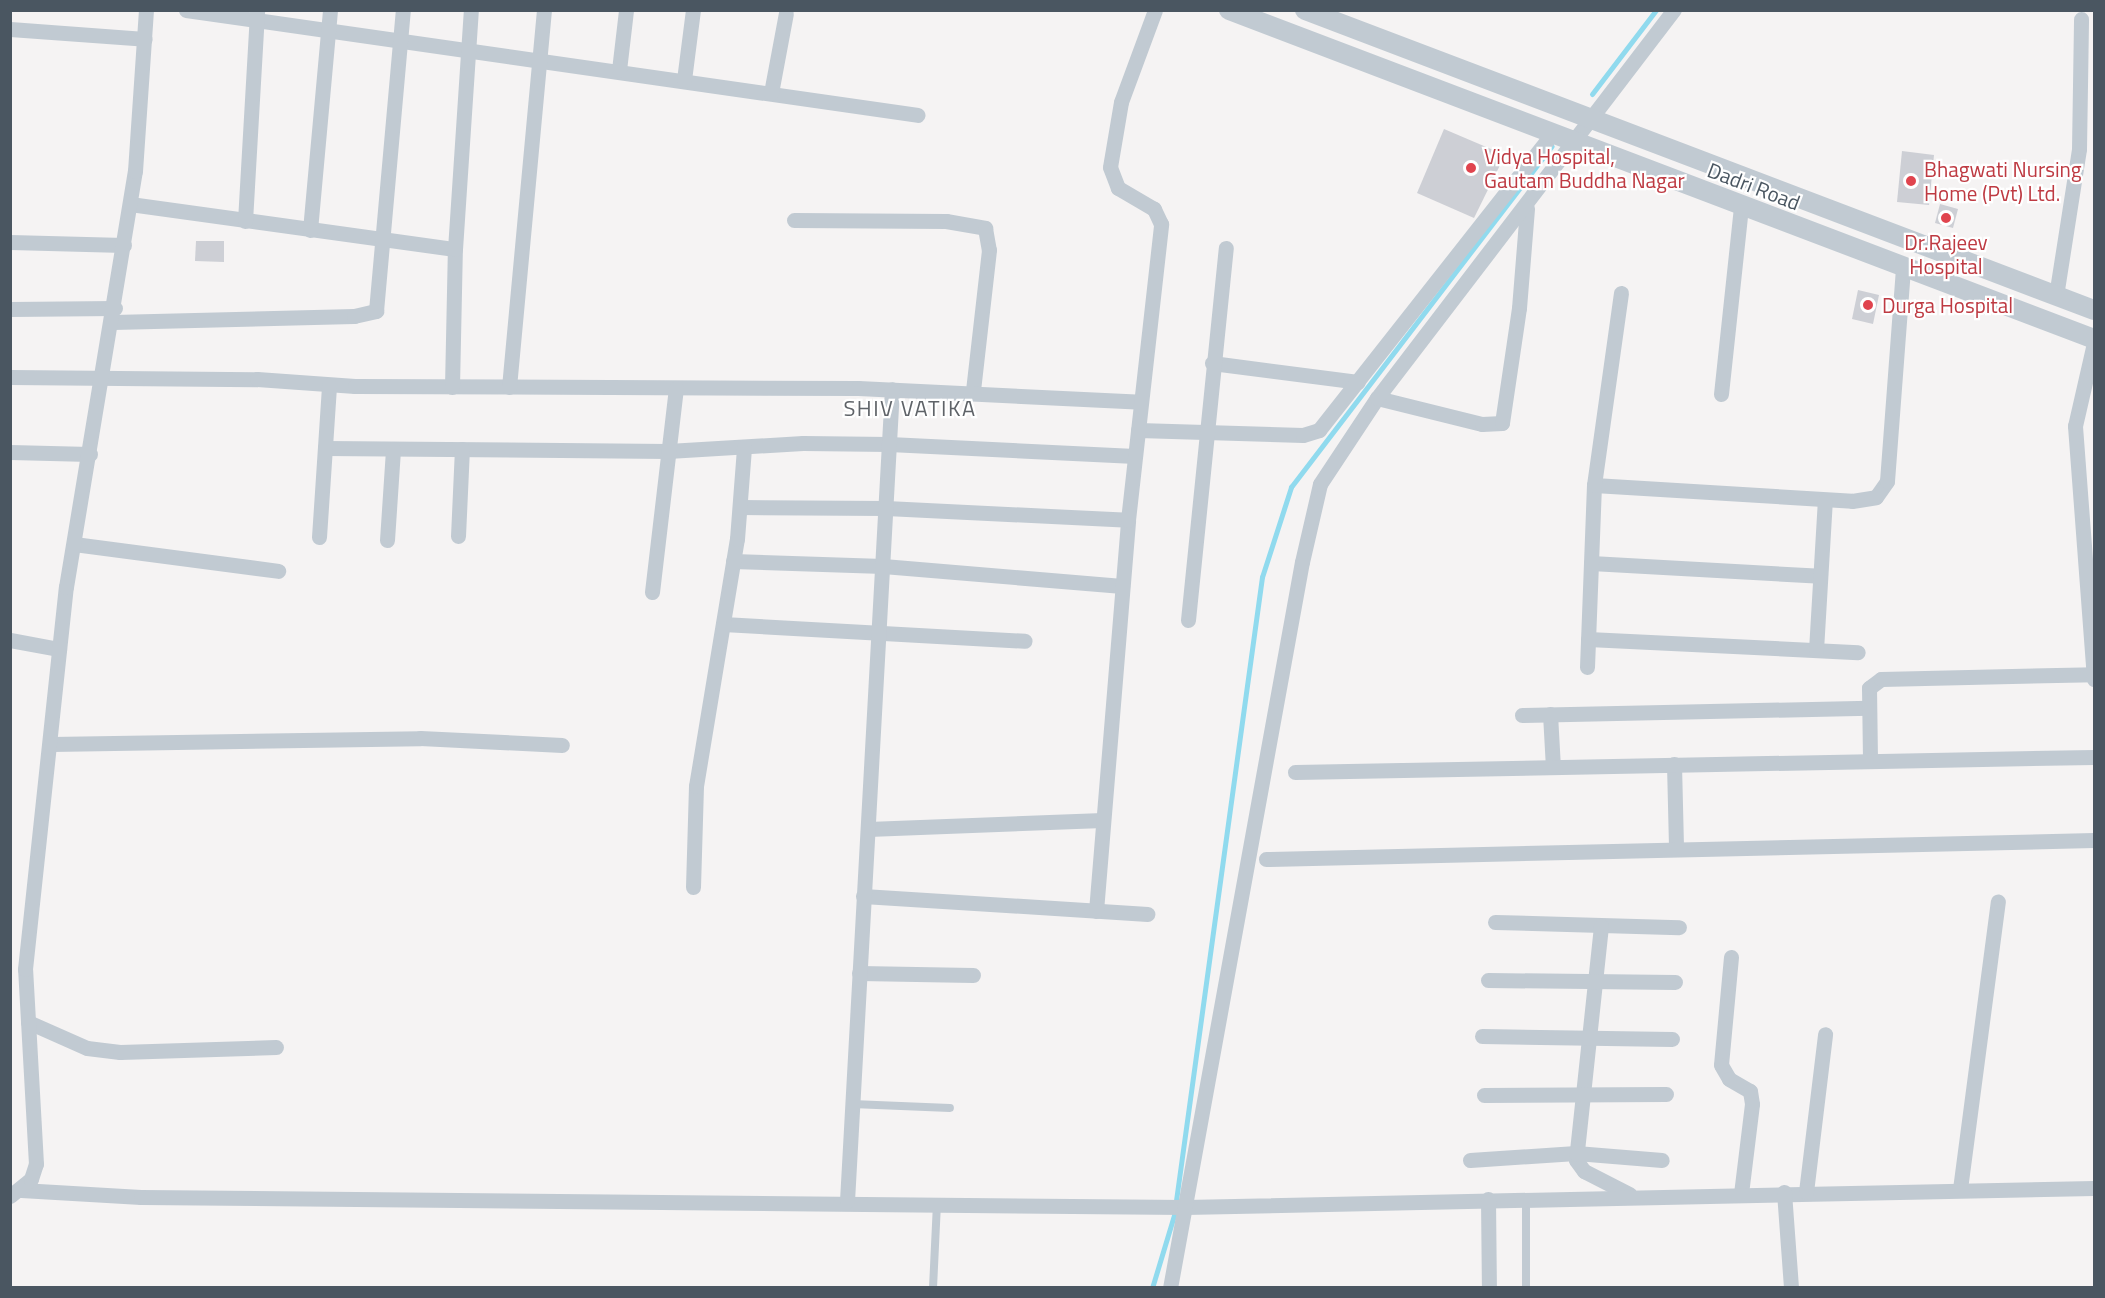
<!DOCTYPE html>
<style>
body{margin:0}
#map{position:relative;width:2105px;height:1298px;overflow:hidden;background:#f5f3f3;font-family:"Titillium Web",sans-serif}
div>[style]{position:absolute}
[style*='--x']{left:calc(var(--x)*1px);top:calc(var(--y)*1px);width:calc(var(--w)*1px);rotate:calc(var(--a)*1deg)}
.stream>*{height:5px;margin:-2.5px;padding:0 2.5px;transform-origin:2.5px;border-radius:2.5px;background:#90daee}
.building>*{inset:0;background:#cdcfd5}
.service>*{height:8px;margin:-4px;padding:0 4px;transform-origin:4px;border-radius:4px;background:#c1cad2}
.minor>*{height:15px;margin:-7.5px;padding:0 7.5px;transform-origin:7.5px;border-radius:7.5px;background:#c1cad2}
.tertiary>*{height:20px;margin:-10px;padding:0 10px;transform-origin:10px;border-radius:10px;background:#c1cad2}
.dots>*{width:16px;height:16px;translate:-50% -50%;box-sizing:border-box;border:3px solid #fff;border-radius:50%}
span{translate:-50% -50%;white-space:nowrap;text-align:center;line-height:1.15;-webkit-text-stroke:4.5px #fff;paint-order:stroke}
.health-label{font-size:21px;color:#be3a42}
.left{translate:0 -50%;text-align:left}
.street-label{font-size:21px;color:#4a5661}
.neighbourhood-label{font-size:22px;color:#5f6368;letter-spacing:1.5px}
.frame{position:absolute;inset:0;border:12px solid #4a5661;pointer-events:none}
</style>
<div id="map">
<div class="stream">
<i style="--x:1592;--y:94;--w:106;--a:-52.7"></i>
<i style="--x:1152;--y:1288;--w:76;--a:-73.2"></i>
<i style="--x:1174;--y:1215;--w:644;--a:-82.15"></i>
<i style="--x:1262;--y:577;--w:95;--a:-72.1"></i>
<i style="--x:1291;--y:487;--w:429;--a:-52.6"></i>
</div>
<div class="building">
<i style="clip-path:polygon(1444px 129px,1505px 155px,1474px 218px,1417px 193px)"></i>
<i style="clip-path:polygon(1902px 151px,1934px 155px,1929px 205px,1897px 202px)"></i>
<i style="clip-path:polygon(1940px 204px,1958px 209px,1953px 228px,1935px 223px)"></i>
<i style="clip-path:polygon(196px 241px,224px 241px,224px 262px,195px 261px)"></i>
<i style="clip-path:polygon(1858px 290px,1879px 295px,1873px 324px,1852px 319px)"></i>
</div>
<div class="service">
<i style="--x:852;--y:1104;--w:98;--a:2.3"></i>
<i style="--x:933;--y:1288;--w:84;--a:-87.3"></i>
<i style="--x:1526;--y:1288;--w:89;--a:-90"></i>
</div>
<div class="minor">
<i style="--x:186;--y:10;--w:739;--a:8.16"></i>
<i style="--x:10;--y:29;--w:135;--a:4.2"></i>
<i style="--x:619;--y:70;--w:60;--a:-83.3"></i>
<i style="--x:684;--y:80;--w:71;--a:-82.7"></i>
<i style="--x:771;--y:93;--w:81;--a:-79.4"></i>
<i style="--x:130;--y:204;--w:328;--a:7.9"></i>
<i style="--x:794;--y:220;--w:152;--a:0.4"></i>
<i style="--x:946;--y:221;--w:40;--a:10"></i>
<i style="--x:985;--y:228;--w:22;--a:80"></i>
<i style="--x:989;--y:250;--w:142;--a:96.5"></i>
<i style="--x:245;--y:221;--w:211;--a:-86.7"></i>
<i style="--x:310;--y:230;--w:221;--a:-84.8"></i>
<i style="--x:10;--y:242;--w:114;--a:1.5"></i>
<i style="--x:2056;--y:296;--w:149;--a:-81.1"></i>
<i style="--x:2079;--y:149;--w:130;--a:-89.1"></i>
<i style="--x:10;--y:309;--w:105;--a:-0.5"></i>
<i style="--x:113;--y:322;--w:241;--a:-1.4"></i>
<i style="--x:354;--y:316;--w:23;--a:-13"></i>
<i style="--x:376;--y:311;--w:302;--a:-84.9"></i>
<i style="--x:2094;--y:343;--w:85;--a:102.9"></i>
<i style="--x:2075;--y:426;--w:254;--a:85.7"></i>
<i style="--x:1212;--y:363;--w:147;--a:7.4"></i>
<i style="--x:10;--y:377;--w:247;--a:0.5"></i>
<i style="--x:257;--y:379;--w:98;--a:4.1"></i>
<i style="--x:355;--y:386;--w:503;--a:0.23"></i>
<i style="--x:858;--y:388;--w:283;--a:2.8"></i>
<i style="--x:452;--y:387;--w:138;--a:-88.8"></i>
<i style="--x:455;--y:249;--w:240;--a:-86.2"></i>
<i style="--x:509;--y:387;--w:379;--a:-84.7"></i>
<i style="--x:1721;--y:394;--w:189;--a:-83.9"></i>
<i style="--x:1377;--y:398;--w:108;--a:13.9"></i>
<i style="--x:1482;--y:424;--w:20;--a:-3"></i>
<i style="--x:1502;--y:423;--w:116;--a:-81.6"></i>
<i style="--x:1519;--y:308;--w:100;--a:-85.4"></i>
<i style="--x:1138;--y:430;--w:165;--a:1.7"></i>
<i style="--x:1303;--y:435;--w:17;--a:-17"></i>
<i style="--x:1319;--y:430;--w:375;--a:-51.8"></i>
<i style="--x:325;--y:448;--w:343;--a:0.5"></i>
<i style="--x:668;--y:451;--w:135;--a:-3.4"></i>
<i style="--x:803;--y:443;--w:86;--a:0.7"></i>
<i style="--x:889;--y:444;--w:246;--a:2.8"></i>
<i style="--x:10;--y:452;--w:80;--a:1.4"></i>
<i style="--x:1594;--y:485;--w:258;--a:3.5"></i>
<i style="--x:1852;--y:501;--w:24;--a:-9"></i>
<i style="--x:1876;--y:497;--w:19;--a:-55"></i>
<i style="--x:1887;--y:481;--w:215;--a:-85.7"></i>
<i style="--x:740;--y:507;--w:146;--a:0.4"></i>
<i style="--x:886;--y:508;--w:242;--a:2.8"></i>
<i style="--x:458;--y:536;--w:87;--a:-87.4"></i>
<i style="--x:319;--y:537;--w:152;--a:-86.2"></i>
<i style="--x:387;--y:540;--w:91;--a:-86.2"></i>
<i style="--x:74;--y:544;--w:206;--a:7.5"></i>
<i style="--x:733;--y:561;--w:150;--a:1.9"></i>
<i style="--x:883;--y:566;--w:240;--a:4.8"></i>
<i style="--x:1591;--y:563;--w:229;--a:3.2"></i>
<i style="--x:652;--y:592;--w:205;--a:-83.3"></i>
<i style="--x:1188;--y:620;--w:374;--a:-84.2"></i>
<i style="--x:723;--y:624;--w:302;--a:3.2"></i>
<i style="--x:1588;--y:639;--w:270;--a:2.8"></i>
<i style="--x:10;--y:640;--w:50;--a:10.4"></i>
<i style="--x:1816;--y:650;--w:150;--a:-86.6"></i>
<i style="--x:1587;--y:667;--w:182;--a:-87.8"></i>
<i style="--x:1594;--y:485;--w:194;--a:-82"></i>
<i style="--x:1550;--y:714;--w:53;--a:86.8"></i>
<i style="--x:1522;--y:715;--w:347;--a:-1.2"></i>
<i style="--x:51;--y:744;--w:369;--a:-0.9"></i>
<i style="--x:420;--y:738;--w:142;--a:2.8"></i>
<i style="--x:1870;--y:759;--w:71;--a:-90.8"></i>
<i style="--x:1869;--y:688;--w:15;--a:-37"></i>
<i style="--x:1881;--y:679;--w:213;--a:-1.3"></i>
<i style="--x:1674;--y:764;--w:83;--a:88.6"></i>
<i style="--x:1295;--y:772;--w:799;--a:-1.08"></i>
<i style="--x:868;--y:829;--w:235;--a:-2.2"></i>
<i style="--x:1266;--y:859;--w:828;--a:-1.31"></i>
<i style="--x:693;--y:887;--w:101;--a:-88.3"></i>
<i style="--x:696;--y:786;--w:250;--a:-80.6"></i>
<i style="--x:737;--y:539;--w:92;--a:-85.6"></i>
<i style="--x:863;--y:896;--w:285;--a:3.6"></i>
<i style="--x:1096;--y:911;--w:392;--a:-85.3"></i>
<i style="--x:1128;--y:520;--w:298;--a:-83.6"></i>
<i style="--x:1161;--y:224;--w:17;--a:-115"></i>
<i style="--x:1154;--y:209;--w:42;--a:-149.7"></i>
<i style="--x:1118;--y:188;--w:22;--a:-111"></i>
<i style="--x:1110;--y:167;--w:66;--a:-80.4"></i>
<i style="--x:1121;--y:102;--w:98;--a:-69.7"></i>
<i style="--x:1495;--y:922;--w:184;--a:1.6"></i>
<i style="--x:1601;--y:926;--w:235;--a:96.1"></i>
<i style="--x:1576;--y:1160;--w:14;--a:54"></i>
<i style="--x:1584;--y:1171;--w:51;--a:27.1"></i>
<i style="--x:1731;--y:957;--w:108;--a:95.3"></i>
<i style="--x:1721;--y:1065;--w:16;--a:60"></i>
<i style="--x:1729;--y:1079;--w:24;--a:30"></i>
<i style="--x:1750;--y:1091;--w:13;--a:81"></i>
<i style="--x:1752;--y:1104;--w:90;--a:97"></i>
<i style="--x:859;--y:973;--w:114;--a:1"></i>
<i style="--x:1488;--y:980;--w:187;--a:0.6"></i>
<i style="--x:28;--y:1022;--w:64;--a:23.8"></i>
<i style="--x:87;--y:1048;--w:33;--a:7"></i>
<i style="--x:120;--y:1052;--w:156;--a:-1.8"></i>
<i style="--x:1482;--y:1036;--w:190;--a:0.9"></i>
<i style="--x:1484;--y:1095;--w:182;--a:-0.3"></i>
<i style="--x:1470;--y:1160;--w:106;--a:-3.8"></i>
<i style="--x:1576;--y:1153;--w:86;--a:4.7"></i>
<i style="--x:1960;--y:1189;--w:290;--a:-82.5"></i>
<i style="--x:21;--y:1190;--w:120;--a:3.3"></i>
<i style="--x:141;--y:1197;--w:1044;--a:0.55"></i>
<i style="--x:1185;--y:1207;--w:909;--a:-1.2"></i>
<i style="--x:1784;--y:1192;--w:96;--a:85.8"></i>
<i style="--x:1806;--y:1192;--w:159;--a:-83.1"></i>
<i style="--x:10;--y:1196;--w:27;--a:-39"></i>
<i style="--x:31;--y:1179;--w:16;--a:-72"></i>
<i style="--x:36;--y:1164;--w:195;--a:-93.2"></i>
<i style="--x:25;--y:969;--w:384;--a:-83.9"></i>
<i style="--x:66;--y:587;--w:422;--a:-80.6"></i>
<i style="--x:135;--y:171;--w:161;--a:-86.1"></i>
<i style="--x:1488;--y:1199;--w:89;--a:89.4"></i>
<i style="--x:847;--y:1201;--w:813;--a:-86.83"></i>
<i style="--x:1170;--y:1288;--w:738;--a:-79.7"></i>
<i style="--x:1302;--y:562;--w:80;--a:-77"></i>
<i style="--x:1320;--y:484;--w:103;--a:-56.5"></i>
<i style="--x:1377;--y:398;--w:489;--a:-52.6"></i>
</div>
<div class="tertiary">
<i style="--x:1229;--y:10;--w:925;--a:20.82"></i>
<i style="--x:1305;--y:10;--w:844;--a:20.82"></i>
</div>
<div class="dots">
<i style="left:1471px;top:168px;background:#e0444e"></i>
<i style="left:1911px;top:181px;background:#e0444e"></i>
<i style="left:1946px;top:218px;background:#e0444e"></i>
<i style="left:1868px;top:305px;background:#e0444e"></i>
</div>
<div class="health-label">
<span class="left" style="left:1484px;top:168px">Vidya Hospital,<br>Gautam Buddha Nagar</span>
<span class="left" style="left:1924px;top:181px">Bhagwati Nursing<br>Home (Pvt) Ltd.</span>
<span style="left:1946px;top:254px">Dr.Rajeev<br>Hospital</span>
<span class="left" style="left:1882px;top:305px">Durga Hospital</span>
</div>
<div class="street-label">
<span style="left:1754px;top:186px;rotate:21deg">Dadri Road</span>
</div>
<div class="neighbourhood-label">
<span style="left:910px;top:409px">SHIV VATIKA</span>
</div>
<div class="frame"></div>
</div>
